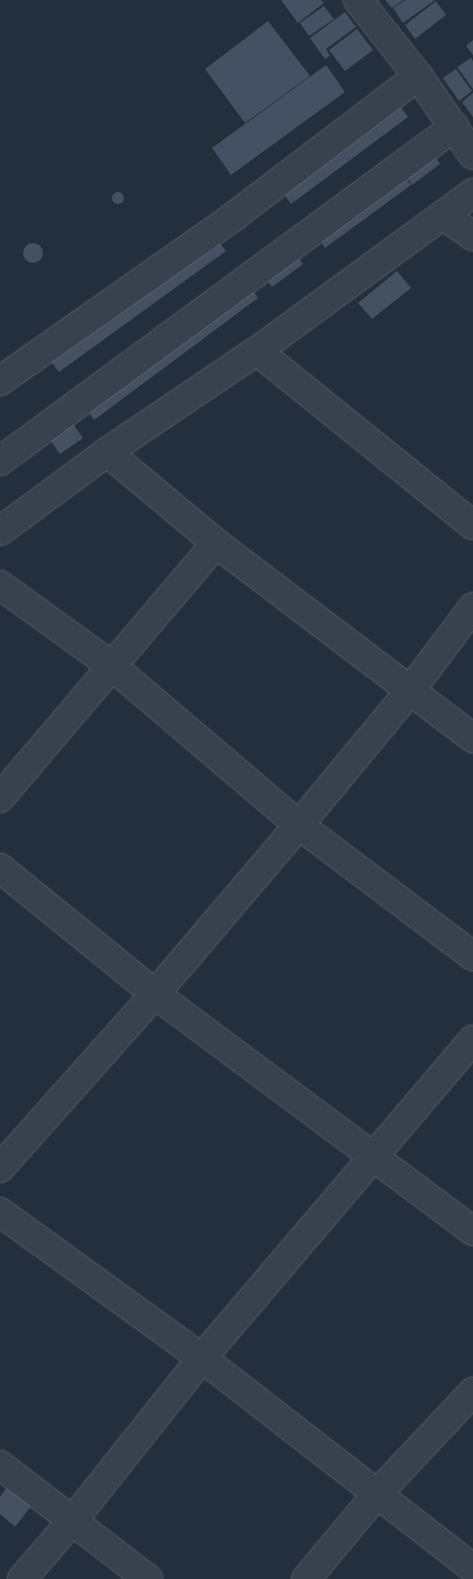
<!DOCTYPE html>
<style>
body{margin:0}
#map{position:relative;width:473px;height:1579px;overflow:hidden;background:#242f3e;font-family:Arial,sans-serif}
div>[style]{position:absolute}
[style*='--x']{left:calc(var(--x)*1px);top:calc(var(--y)*1px);width:calc(var(--w)*1px);rotate:calc(var(--a)*1deg)}
.building>*{inset:0;background:#455162}
.round{border-radius:50%}
.roads{filter:drop-shadow(0 0 1px #565f6c) drop-shadow(0 0 1px #565f6c)}
.minor>*{height:28px;margin:-14px;padding:0 14px;transform-origin:14px;border-radius:14px;background:#38414e}
span{translate:-50% -50%;white-space:nowrap;text-align:center;line-height:1.15;-webkit-text-stroke:5px #1d2633;paint-order:stroke}
</style>
<div id="map">
<div class="building">
<i style="clip-path:polygon(281px 0,321px 0,324px 3px,298px 23px)"></i>
<i style="clip-path:polygon(385px 0,403px 0,392px 8px)"></i>
<i style="clip-path:polygon(405px 0,435px 0,403px 23px,393px 8px)"></i>
<i style="clip-path:polygon(436px 1px,446px 15px,415px 39px,405px 25px)"></i>
<i style="clip-path:polygon(324px 6px,334px 19px,309px 36px,300px 23px)"></i>
<i style="clip-path:polygon(345px 12px,356px 27px,326px 49px,330px 56px,325px 59px,310px 38px)"></i>
<i style="clip-path:polygon(268px 21px,310px 76px,245px 123px,205px 69px)"></i>
<i style="clip-path:polygon(357px 29px,373px 50px,345px 71px,329px 50px)"></i>
<i style="clip-path:polygon(473px 40px,473px 55px,466px 46px)"></i>
<i style="clip-path:polygon(471px 58px,473px 61px,473px 89px,457px 67px)"></i>
<i style="clip-path:polygon(326px 65px,345px 92px,231px 175px,212px 148px)"></i>
<i style="clip-path:polygon(456px 69px,472px 91px,459px 101px,443px 78px)"></i>
<i style="clip-path:polygon(473px 93px,473px 117px,462px 102px)"></i>
<i style="clip-path:polygon(397px 102px,408px 117px,291px 204px,280px 189px)"></i>
<i style="clip-path:polygon(431px 151px,440px 164px,412px 185px,403px 172px)"></i>
<i style="clip-path:polygon(401px 172px,411px 185px,325px 248px,316px 235px)"></i>
<i class="round" style="left:112px;top:192px;width:12px;height:12px"></i>
<i style="clip-path:polygon(212px 233px,226px 251px,59px 372px,44px 353px)"></i>
<i style="clip-path:polygon(283px 238px,303px 264px,272px 287px,253px 261px)"></i>
<i class="round" style="left:23px;top:243px;width:20px;height:20px"></i>
<i style="clip-path:polygon(397px 271px,411px 288px,372px 319px,358px 303px)"></i>
<i style="clip-path:polygon(243px 276px,258px 298px,94px 420px,79px 398px)"></i>
<i style="clip-path:polygon(57px 402px,83px 438px,60px 454px,34px 418px)"></i>
<i style="clip-path:polygon(7px 1487px,32px 1505px,15px 1527px,0 1514px,0 1497px)"></i>
</div>
<div class="roads">
<div class="minor">
<i style="--x:358;--y:0;--w:97;--a:51.7"></i>
<i style="--x:418;--y:76;--w:96;--a:55.2"></i>
<i style="--x:443;--y:215;--w:37;--a:35"></i>
<i style="--x:257;--y:351;--w:277;--a:38.9"></i>
<i style="--x:0;--y:381;--w:285;--a:-35.1"></i>
<i style="--x:233;--y:217;--w:233;--a:-37.3"></i>
<i style="--x:107;--y:452;--w:142;--a:39.9"></i>
<i style="--x:216;--y:543;--w:323;--a:37.2"></i>
<i style="--x:0;--y:461;--w:564;--a:-36.34"></i>
<i style="--x:0;--y:531;--w:133;--a:-36.4"></i>
<i style="--x:107;--y:452;--w:181;--a:-34"></i>
<i style="--x:257;--y:351;--w:268;--a:-36.2"></i>
<i style="--x:0;--y:585;--w:138;--a:35.9"></i>
<i style="--x:112;--y:666;--w:245;--a:40.4"></i>
<i style="--x:299;--y:825;--w:218;--a:37"></i>
<i style="--x:0;--y:798;--w:334;--a:-49.7"></i>
<i style="--x:0;--y:868;--w:200;--a:39.1"></i>
<i style="--x:155;--y:994;--w:397;--a:36.7"></i>
<i style="--x:0;--y:1168;--w:233;--a:-48.3"></i>
<i style="--x:155;--y:994;--w:222;--a:-49.6"></i>
<i style="--x:299;--y:825;--w:174;--a:-50.4"></i>
<i style="--x:410;--y:691;--w:105;--a:-53.1"></i>
<i style="--x:0;--y:1212;--w:249;--a:35.9"></i>
<i style="--x:202;--y:1358;--w:343;--a:37.8"></i>
<i style="--x:0;--y:1465;--w:187;--a:37.6"></i>
<i style="--x:22;--y:1579;--w:78;--a:-49.2"></i>
<i style="--x:73;--y:1520;--w:207;--a:-51.5"></i>
<i style="--x:202;--y:1358;--w:418;--a:-49.6"></i>
<i style="--x:306;--y:1579;--w:112;--a:-50.1"></i>
<i style="--x:378;--y:1493;--w:139;--a:-46.8"></i>
</div>
</div>
</div>
